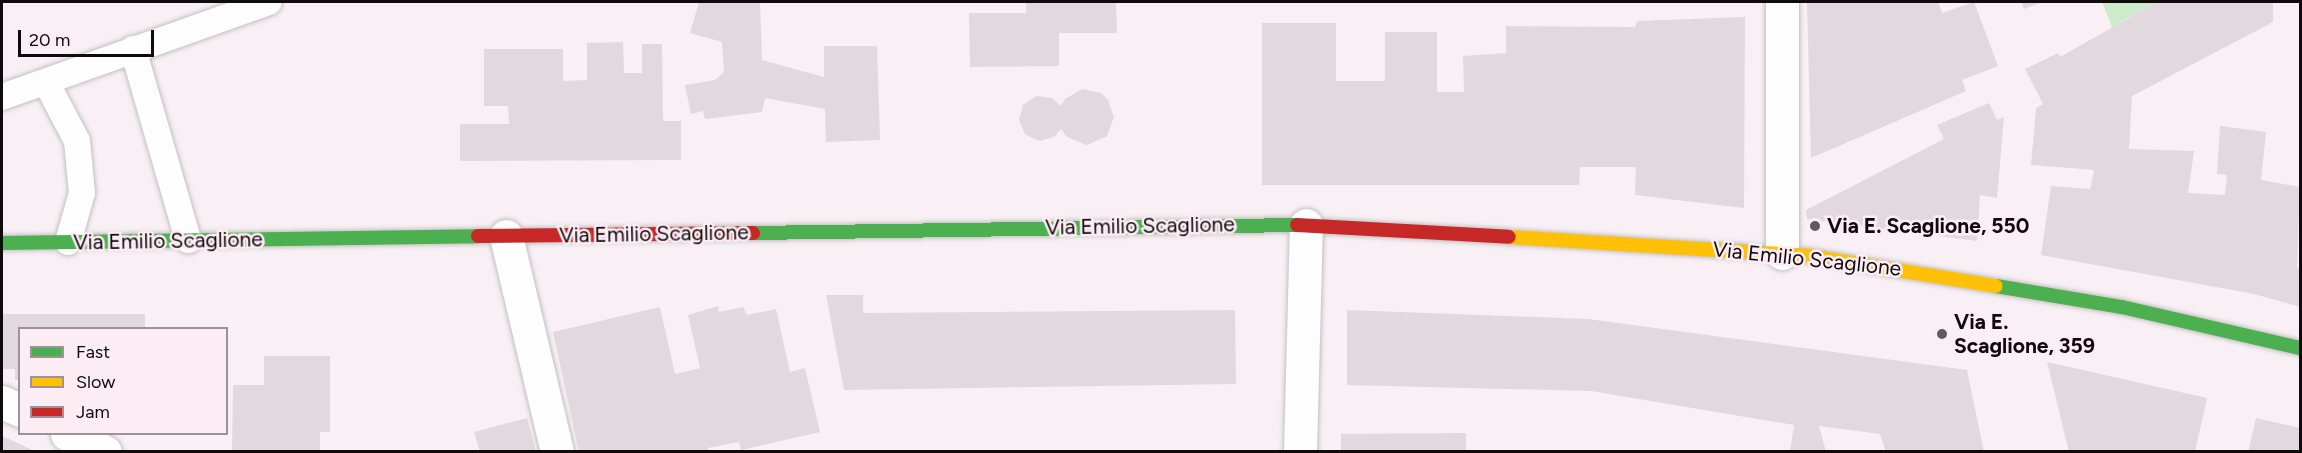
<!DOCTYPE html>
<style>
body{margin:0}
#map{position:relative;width:2302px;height:453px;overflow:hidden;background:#f8f0f4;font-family:Figtree,sans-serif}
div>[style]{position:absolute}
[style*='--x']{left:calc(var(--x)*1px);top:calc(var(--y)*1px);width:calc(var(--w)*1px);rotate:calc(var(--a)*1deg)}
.green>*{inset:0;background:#cdebcb}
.building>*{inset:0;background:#e2d9de}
.roads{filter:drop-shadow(0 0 2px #c5c0c2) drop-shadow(0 0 2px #c5c0c2)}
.lane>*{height:26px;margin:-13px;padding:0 13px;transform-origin:13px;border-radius:13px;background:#fefdfd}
.street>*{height:33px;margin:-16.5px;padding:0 16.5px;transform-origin:16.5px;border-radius:16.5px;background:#fefdfd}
.fast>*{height:14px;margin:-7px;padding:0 7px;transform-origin:7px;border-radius:7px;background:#4caf50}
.slow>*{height:14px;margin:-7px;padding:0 7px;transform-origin:7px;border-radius:7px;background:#ffc107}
.jam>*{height:14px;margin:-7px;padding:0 7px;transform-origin:7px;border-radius:7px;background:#c62828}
.dots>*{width:16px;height:16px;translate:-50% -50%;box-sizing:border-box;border:3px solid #fcecf3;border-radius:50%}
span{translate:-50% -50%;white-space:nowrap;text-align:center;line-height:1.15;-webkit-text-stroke:5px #fcecf3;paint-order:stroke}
.street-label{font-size:21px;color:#0f0a0c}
.poi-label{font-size:21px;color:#0f0a0c;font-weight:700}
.left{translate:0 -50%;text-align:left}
.frame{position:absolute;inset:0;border:3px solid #0f0a0c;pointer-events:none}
.legend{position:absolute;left:18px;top:327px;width:210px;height:108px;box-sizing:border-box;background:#fcecf3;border:2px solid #9d9297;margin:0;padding:8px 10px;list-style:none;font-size:18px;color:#0f0a0c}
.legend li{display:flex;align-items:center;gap:12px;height:30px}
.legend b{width:30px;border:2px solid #9d9297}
.scale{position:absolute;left:18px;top:30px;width:136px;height:27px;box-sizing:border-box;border:3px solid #0f0a0c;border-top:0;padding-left:8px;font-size:18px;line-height:21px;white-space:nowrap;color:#0f0a0c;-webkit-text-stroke:4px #fcecf3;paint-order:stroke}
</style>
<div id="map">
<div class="green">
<i style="clip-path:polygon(2102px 2px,2157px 2px,2112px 27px)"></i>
</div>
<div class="building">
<i style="clip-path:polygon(699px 2px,760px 2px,762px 60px,824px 77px,824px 46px,877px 46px,880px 140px,826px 142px,825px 109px,765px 98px,762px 112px,705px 119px,703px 111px,691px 114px,685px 85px,715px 80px,724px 72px,722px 42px,690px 33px)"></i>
<i style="clip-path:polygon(1026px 2px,1116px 2px,1117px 33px,1059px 33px,1059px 66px,970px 67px,969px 13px,1026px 13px)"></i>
<i style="clip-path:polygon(1807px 2px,1938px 2px,1942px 13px,1974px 2px,1998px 66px,1962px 80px,1966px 91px,1811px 158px)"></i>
<i style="clip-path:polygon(2021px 2px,2043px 2px,2024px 9px)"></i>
<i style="clip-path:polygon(2157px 2px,2273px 2px,2273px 22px,2132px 96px,2129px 149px,2194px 151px,2188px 193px,2225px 195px,2227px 175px,2217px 174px,2220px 126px,2266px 132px,2261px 180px,2300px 187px,2297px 268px,2300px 269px,2300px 307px,2254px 294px,2041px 255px,2051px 186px,2090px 189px,2094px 170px,2031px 165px,2036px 108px,2043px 104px,2025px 69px,2058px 53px,2060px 57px)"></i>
<i style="clip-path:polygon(1745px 17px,1744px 208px,1635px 195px,1636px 167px,1580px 167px,1579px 185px,1262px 185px,1262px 23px,1336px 23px,1336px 81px,1385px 81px,1385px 32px,1437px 32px,1437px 92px,1464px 92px,1463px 56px,1506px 53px,1506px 26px,1635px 27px,1637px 21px)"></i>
<i style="clip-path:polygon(623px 42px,624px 73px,642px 73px,642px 44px,662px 44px,663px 121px,681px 121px,681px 160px,460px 161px,460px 124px,509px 124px,508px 106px,484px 106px,484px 49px,563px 49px,563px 81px,587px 80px,587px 43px)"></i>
<i style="clip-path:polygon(1082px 89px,1101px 93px,1108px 100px,1114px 117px,1107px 136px,1087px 145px,1067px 137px,1061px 129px,1054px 137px,1039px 141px,1025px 134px,1019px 120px,1023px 105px,1036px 96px,1052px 98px,1061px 106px,1065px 99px)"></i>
<i style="clip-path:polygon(1989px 103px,1997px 120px,2004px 117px,1997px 198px,1980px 195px,1977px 241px,1807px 219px,1806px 210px,1944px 139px,1937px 125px)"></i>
<i style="clip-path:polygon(826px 295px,863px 295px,863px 313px,1235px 310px,1236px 384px,844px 390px)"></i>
<i style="clip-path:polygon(718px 306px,719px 312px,743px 307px,747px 315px,776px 309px,790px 372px,805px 368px,820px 432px,741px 450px,739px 442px,708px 448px,708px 452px,579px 452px,553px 332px,660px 307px,675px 374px,700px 368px,688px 315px)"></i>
<i style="clip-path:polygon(1347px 310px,1588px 319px,1967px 370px,1984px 452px,1886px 452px,1880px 434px,1819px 426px,1826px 452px,1790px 452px,1794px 425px,1591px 391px,1347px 385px)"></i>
<i style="clip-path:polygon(2px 314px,145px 314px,145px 328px,20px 328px,20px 380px,15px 380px,15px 369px,2px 369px)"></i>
<i style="clip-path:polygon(264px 356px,330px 356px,330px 432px,320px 432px,320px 452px,232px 452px,233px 385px,264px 385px)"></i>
<i style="clip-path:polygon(2047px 362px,2207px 398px,2195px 452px,2069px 452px)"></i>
<i style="clip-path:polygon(527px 418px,536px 452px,480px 452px,474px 432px)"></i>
<i style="clip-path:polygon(2256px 418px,2300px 428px,2300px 452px,2248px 452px)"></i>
<i style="clip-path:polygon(1466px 433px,1466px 452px,1341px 452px,1341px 434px)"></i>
<i style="clip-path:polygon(2px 436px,37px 452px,2px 452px)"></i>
</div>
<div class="roads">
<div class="lane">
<i style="--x:133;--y:49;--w:199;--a:73.9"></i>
<i style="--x:47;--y:84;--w:64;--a:62.2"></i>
<i style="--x:77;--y:141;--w:52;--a:84.5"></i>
<i style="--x:82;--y:193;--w:51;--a:105.9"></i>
<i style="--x:2;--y:97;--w:283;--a:-19.6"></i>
</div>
<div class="street">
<i style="--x:1782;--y:2;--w:251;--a:90"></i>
<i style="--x:506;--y:236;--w:222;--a:76.7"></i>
<i style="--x:2;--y:402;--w:20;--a:24"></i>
<i style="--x:67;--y:434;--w:42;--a:25.3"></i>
<i style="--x:1300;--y:452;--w:227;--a:-88.5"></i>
</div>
<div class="fast">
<i style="--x:753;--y:233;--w:544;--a:-0.84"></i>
<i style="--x:2;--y:243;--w:476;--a:-0.8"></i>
<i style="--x:1996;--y:286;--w:128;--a:9.5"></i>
<i style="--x:2122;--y:307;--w:183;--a:13"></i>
</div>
<div class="slow">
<i style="--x:1509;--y:237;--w:302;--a:3.6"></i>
<i style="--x:1810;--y:256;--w:188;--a:9.2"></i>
</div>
<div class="jam">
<i style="--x:1297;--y:225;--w:212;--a:3.2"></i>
<i style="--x:478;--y:236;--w:275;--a:-0.6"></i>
</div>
</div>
<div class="dots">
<i style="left:1815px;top:226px;background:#615a5d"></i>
<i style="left:1942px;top:334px;background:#615a5d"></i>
</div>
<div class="street-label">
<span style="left:1140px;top:226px;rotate:-1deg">Via Emilio Scaglione</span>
<span style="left:654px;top:234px;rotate:-1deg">Via Emilio Scaglione</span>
<span style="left:168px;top:241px;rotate:-1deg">Via Emilio Scaglione</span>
<span style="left:1807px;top:259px;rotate:6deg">Via Emilio Scaglione</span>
</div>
<div class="poi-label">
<span class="left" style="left:1827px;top:226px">Via E. Scaglione, 550</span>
<span class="left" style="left:1954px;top:334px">Via E.<br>Scaglione, 359</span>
</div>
<div class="frame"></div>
<ul class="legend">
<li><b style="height:8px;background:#4caf50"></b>Fast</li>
<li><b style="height:8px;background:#ffc107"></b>Slow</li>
<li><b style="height:8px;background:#c62828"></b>Jam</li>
</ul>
<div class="scale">20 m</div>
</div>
